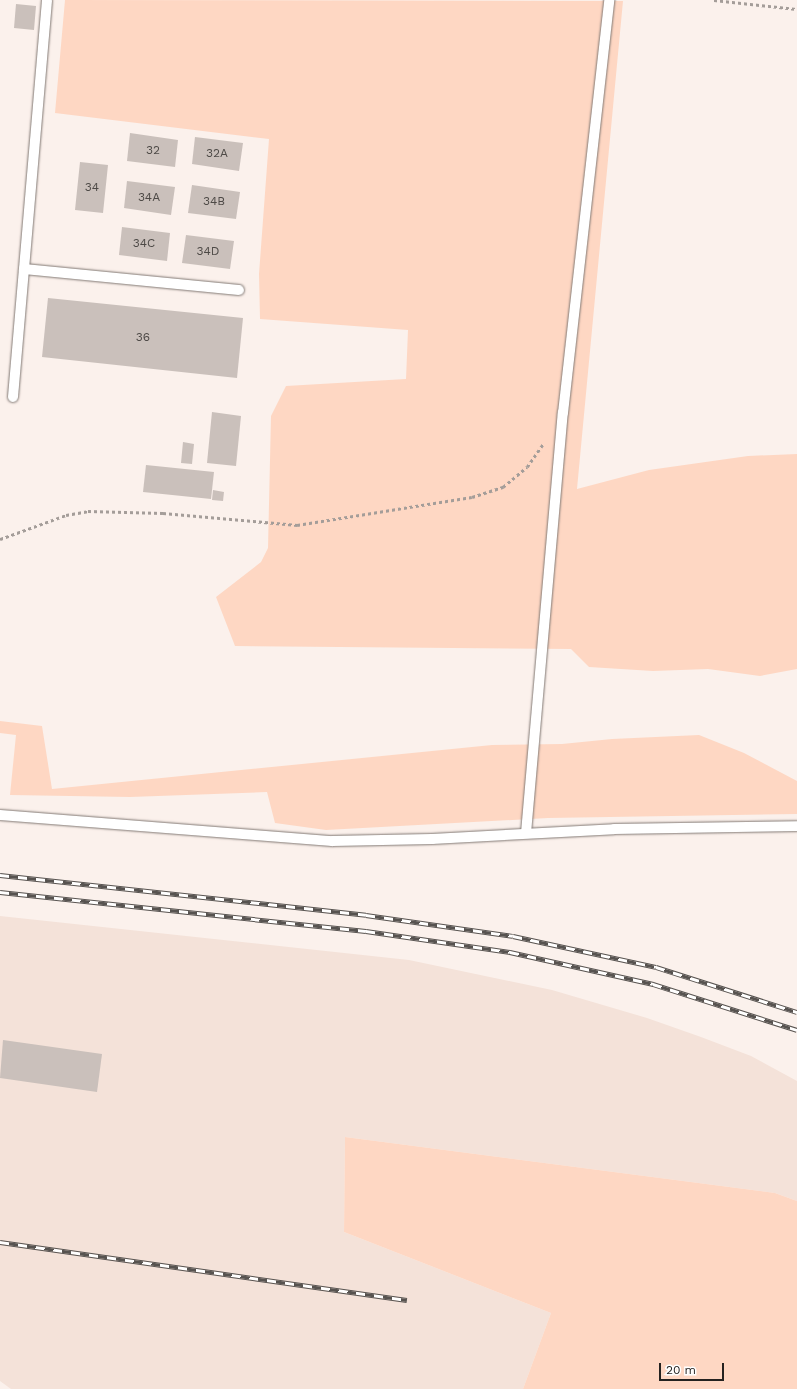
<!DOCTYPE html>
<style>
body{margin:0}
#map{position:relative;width:797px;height:1389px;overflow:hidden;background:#fbf1ec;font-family:"Work Sans",sans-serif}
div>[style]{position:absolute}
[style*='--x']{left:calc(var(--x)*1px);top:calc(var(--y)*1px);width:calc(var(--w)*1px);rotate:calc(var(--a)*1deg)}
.built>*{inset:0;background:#f4e2d9}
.green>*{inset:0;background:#fed7c3}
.building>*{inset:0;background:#cac0bb}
.path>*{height:2.5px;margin-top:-1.25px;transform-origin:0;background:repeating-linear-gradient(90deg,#a49d99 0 3px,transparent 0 6px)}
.roads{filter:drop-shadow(0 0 1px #827974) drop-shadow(0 0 1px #827974)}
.lane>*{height:10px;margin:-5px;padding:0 5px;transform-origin:5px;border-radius:5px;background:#fff}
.rail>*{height:4.5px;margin-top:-2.25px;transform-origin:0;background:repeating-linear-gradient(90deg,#fff 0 9px,#575350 0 18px);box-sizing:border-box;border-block:1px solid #575350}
span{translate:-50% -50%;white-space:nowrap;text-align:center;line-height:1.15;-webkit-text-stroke:3.5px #fff;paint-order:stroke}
.number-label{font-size:12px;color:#4e4a47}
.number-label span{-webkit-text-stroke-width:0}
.scale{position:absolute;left:659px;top:1363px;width:65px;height:18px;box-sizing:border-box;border:2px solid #252220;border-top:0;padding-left:5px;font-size:12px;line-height:14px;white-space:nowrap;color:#252220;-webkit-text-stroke:3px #fff;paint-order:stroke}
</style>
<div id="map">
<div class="built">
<i style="clip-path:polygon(0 916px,409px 960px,552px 990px,647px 1018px,701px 1037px,751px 1056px,797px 1081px,797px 1201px,775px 1193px,345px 1137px,344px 1232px,551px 1313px,523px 1389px,11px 1389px,0 1381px)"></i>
</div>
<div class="green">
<i style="clip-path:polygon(65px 0,623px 1px,577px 489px,649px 470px,748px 456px,797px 454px,797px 669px,760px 676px,708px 669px,653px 671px,589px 667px,571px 649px,235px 646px,216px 597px,261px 562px,268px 548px,271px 416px,286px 386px,406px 379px,408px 330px,260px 319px,259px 274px,269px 139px,55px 113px)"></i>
<i style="clip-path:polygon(0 721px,42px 726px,52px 789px,492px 745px,562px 744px,612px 739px,699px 735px,744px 753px,797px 781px,797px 814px,548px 818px,326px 830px,275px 823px,267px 792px,130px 797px,10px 795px,16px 735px,0 733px)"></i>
<i style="clip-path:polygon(345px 1137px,775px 1193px,797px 1201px,797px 1389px,523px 1389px,551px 1313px,344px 1232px)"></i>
</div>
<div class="building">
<i style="clip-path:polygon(16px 4px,36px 6px,34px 30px,14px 28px)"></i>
<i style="clip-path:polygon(130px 133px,178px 140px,175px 167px,127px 161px)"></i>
<i style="clip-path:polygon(195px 137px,243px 143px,239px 171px,192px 164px)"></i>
<i style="clip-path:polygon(80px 162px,108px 165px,103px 213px,75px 210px)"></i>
<i style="clip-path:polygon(127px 181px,175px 187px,171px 215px,124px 208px)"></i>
<i style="clip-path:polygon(192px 185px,240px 192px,236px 219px,188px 213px)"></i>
<i style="clip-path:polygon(122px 227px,170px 233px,167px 261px,119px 255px)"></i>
<i style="clip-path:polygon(186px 235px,234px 241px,230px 269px,182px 263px)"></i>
<i style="clip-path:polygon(48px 298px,243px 318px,237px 378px,42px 357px)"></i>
<i style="clip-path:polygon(212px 412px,241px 416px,236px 466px,207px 463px)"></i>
<i style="clip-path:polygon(183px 442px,194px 444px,192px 464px,181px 463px)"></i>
<i style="clip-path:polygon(146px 465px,214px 472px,211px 499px,143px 492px)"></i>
<i style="clip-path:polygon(213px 490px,224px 492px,223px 501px,212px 500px)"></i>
<i style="clip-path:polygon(3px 1040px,102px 1054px,97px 1092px,0 1078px)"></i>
</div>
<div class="path">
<i style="--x:714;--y:0;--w:83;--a:6.2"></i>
<i style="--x:0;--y:539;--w:70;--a:-20"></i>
<i style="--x:66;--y:515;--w:22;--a:-10"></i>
<i style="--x:88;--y:511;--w:75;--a:1.5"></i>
<i style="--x:163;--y:513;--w:135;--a:5.1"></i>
<i style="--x:297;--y:525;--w:177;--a:-9.1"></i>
<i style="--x:472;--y:497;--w:33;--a:-18"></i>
<i style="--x:503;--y:487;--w:31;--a:-40"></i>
<i style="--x:527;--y:467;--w:28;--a:-55"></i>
</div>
<div class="roads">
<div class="lane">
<i style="--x:24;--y:269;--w:216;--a:5.6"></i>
<i style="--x:13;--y:397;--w:398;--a:-85.1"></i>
<i style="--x:0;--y:815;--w:333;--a:4.5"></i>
<i style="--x:332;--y:841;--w:100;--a:-1.1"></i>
<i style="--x:432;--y:839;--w:182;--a:-3.1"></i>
<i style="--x:614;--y:829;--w:183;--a:-0.9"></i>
<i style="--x:526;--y:833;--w:422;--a:-85"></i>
<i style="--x:563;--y:413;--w:416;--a:-83.6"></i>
</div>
</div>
<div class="rail">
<i style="--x:0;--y:875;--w:368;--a:6.2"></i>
<i style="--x:366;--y:915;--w:148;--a:8.1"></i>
<i style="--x:513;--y:936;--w:146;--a:12.2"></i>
<i style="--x:656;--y:967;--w:148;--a:17.7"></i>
<i style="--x:0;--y:892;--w:368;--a:6.1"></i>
<i style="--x:366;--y:931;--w:146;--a:8.3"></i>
<i style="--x:510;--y:952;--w:147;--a:12.6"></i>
<i style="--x:653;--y:984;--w:151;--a:17.7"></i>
<i style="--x:0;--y:1242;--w:411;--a:8.1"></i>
</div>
<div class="number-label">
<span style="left:153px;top:151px">32</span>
<span style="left:217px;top:154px">32A</span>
<span style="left:92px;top:188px">34</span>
<span style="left:149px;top:198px">34A</span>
<span style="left:214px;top:202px">34B</span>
<span style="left:144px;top:244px">34C</span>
<span style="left:208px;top:252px">34D</span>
<span style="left:143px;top:338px">36</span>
</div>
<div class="scale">20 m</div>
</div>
